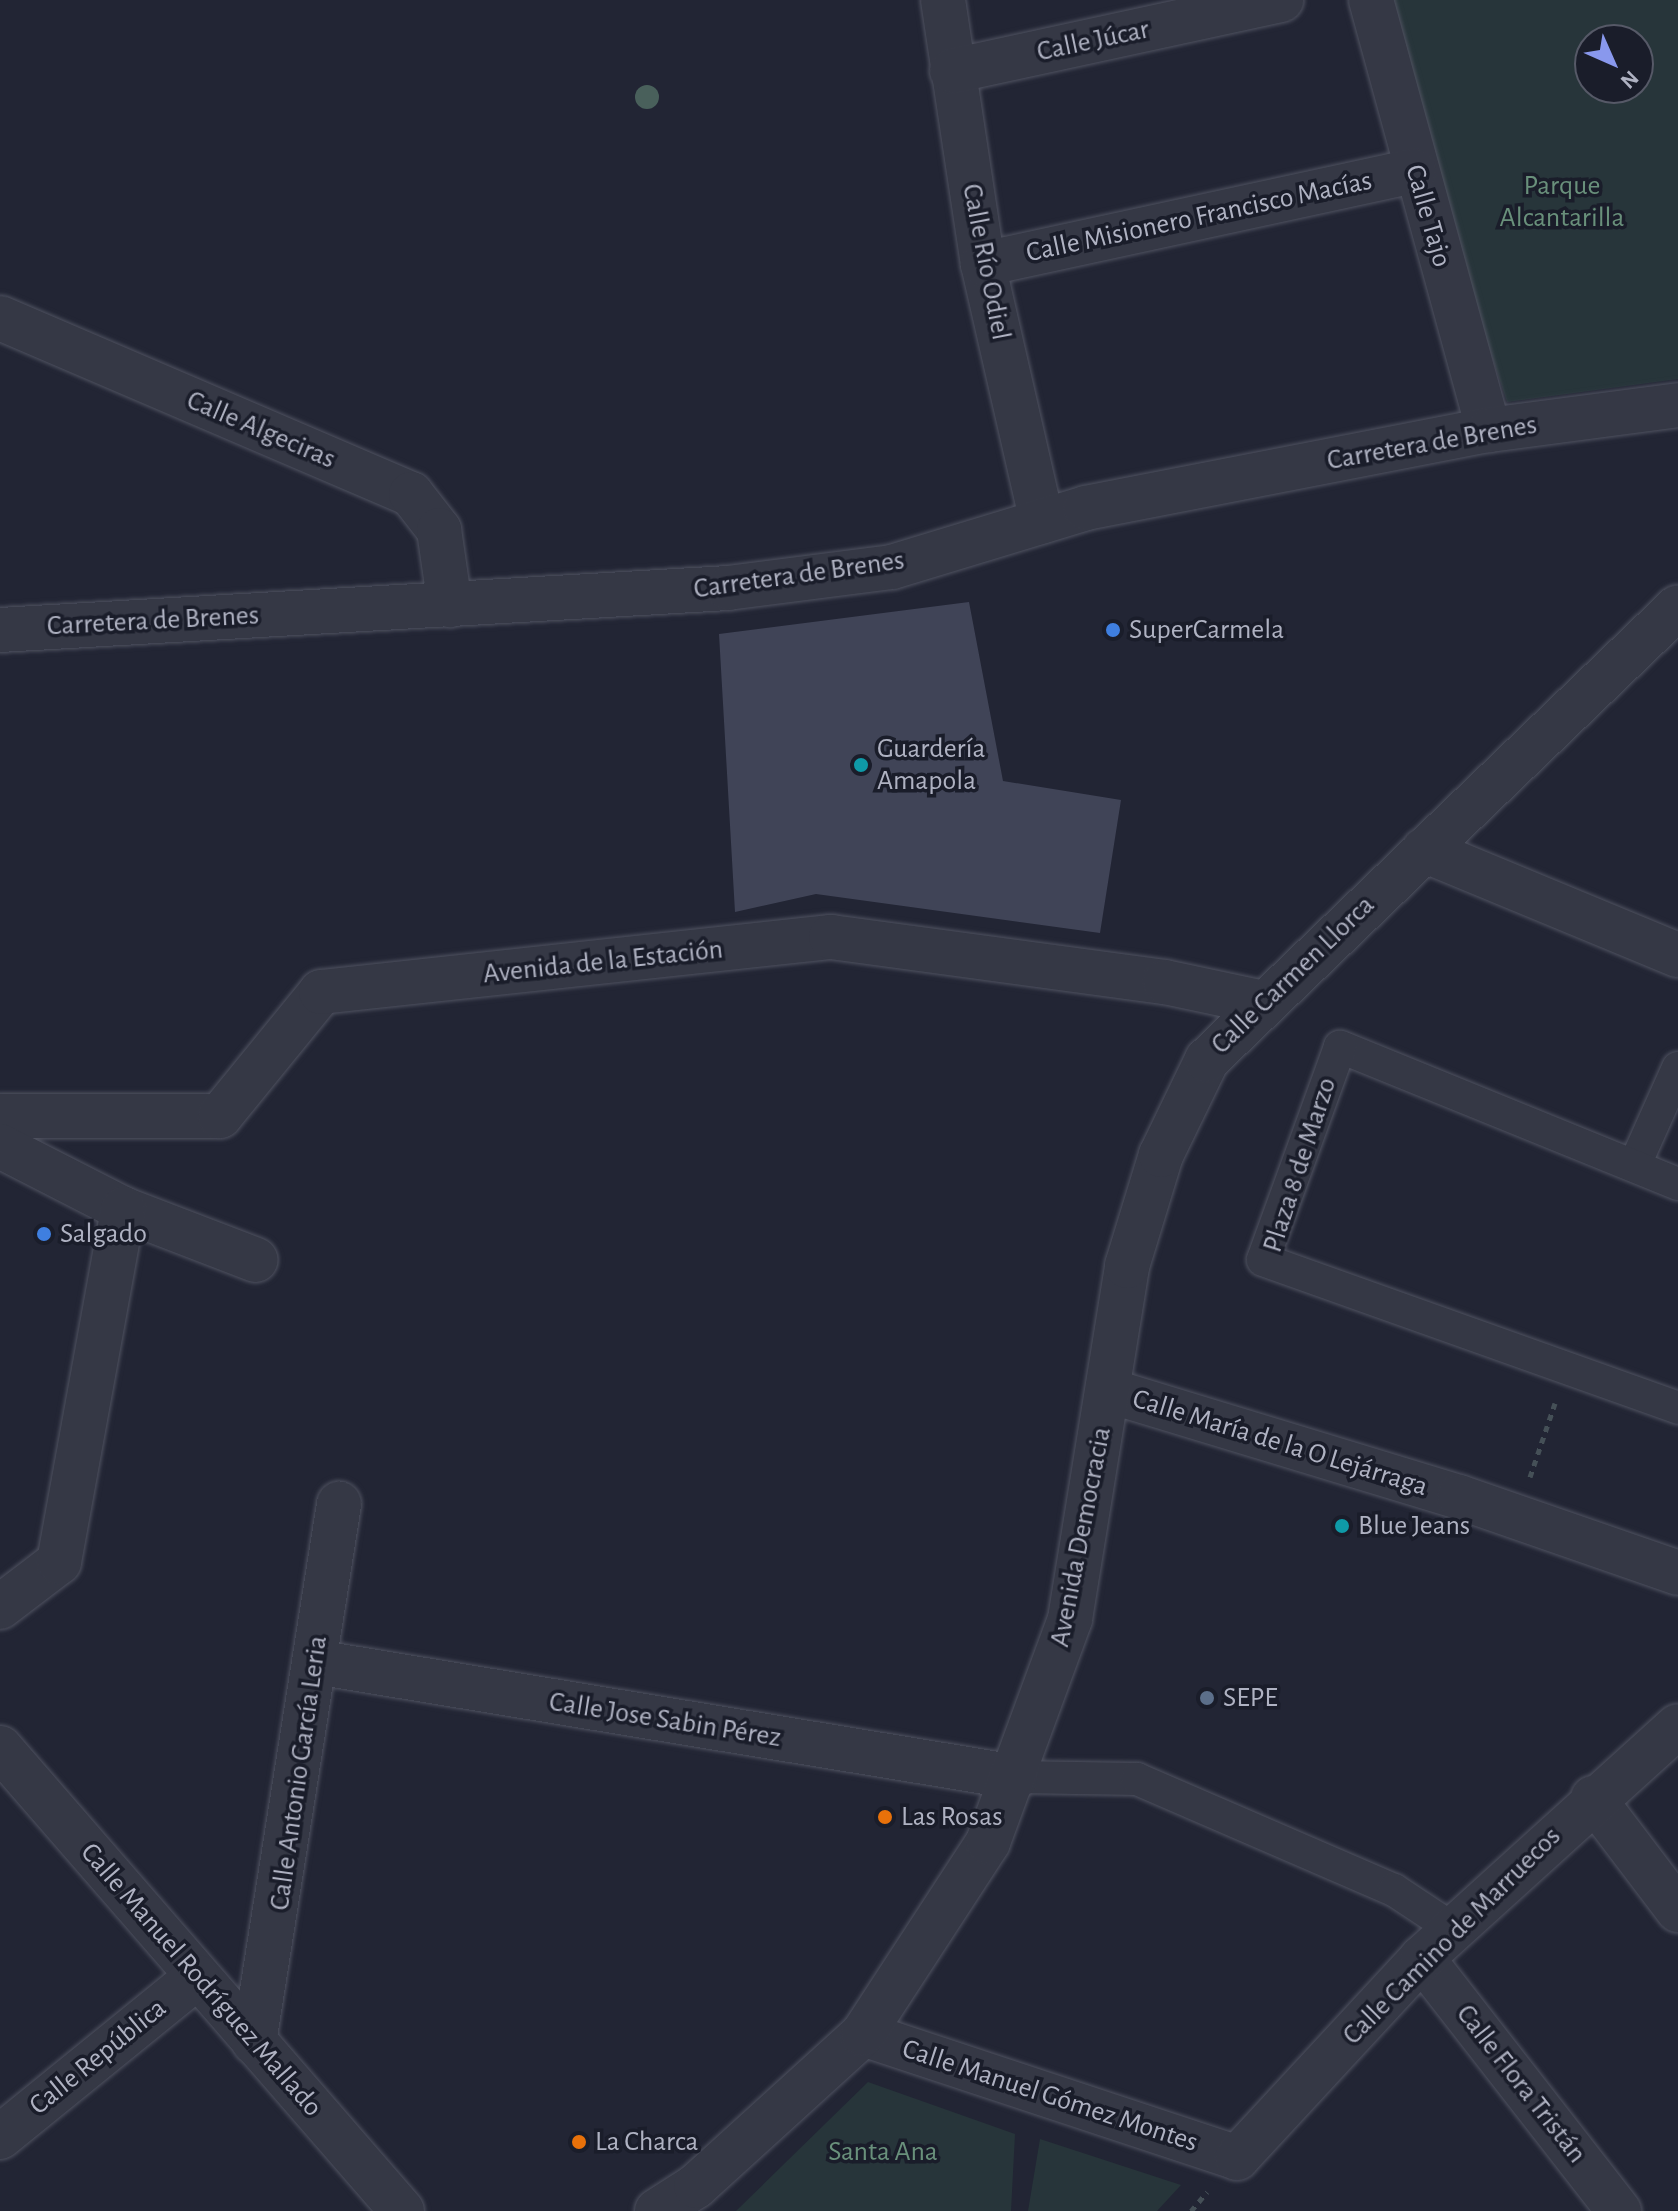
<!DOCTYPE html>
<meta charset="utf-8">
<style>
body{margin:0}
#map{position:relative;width:1678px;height:2211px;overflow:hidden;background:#222534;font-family:"Alegreya Sans",sans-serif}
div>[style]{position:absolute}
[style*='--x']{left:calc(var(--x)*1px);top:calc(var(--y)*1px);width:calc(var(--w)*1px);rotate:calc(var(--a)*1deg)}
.green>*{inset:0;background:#27353a}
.building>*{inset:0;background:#404457}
.path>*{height:5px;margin-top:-2.5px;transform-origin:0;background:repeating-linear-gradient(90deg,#455057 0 6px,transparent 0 12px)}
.roads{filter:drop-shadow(0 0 2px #4f5260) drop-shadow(0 0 2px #4f5260)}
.pedestrian>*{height:32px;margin:-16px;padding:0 16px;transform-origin:16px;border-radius:16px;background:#353845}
.minor>*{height:44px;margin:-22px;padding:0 22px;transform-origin:22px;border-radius:22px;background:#353845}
.tertiary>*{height:44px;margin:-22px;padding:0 22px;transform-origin:22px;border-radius:22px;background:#353845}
.trees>*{width:24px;height:24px;margin:-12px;border-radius:50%;background:#49605b}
.dots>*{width:22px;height:22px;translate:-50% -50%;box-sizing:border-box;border:4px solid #1a1d2a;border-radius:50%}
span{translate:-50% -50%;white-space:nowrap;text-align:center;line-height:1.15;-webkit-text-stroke:7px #1a1d2a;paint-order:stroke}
.street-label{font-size:28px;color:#afb2c2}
.park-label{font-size:28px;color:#69907b}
.poi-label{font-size:28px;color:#afb2c2}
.left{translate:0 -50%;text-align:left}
.north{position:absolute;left:1574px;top:24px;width:80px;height:80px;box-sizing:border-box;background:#1a1d2a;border:2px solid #565967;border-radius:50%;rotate:135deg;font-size:22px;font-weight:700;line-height:32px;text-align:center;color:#afb2c2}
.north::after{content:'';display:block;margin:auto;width:28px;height:36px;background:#8998ed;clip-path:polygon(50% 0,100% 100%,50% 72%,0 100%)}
</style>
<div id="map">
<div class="green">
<i style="clip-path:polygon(evenodd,1373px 0,1678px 0,1678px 379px,1507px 402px,1373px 0,1590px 40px,1638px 40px,1638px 88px,1590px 88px,1590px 40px)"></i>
<i style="clip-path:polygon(868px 2082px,1015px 2134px,1011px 2211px,736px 2211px)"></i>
<i style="clip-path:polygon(1040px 2139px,1181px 2185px,1157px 2211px,1028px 2211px)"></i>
</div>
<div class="building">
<i style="clip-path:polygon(969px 602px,1003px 781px,1121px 800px,1100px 933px,816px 894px,735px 912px,719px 634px)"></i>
</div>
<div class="path">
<i style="--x:1530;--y:1477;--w:78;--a:-71.3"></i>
<i style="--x:1191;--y:2211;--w:25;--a:-50"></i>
</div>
<div class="roads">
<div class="pedestrian">
<i style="--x:1636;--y:1162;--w:103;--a:-65.9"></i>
<i style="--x:1678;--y:1184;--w:365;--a:-157.9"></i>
<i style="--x:1340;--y:1047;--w:226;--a:109.9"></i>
<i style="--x:1263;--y:1260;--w:441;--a:19.6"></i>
<i style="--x:1016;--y:1777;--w:121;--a:0.9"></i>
<i style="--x:1137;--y:1779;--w:280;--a:23.4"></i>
<i style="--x:1394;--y:1890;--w:71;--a:33.5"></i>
</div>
<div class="minor">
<i style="--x:943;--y:0;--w:267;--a:81.4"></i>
<i style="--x:983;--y:264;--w:264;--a:77.1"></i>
<i style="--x:1371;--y:0;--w:446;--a:74.7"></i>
<i style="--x:952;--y:71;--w:337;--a:-12.2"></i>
<i style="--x:983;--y:264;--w:441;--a:-12.2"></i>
<i style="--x:0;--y:318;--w:447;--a:23.2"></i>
<i style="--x:411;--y:494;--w:46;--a:52.1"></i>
<i style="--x:439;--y:530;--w:76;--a:81.7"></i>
<i style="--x:1424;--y:850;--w:275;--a:22.5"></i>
<i style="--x:0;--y:1116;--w:220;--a:0"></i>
<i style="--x:220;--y:1116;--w:160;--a:-50.8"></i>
<i style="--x:321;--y:992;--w:513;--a:-6.16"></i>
<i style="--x:831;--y:937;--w:337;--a:7.7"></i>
<i style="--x:1165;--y:982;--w:96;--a:12"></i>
<i style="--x:0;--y:1146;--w:138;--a:27.1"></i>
<i style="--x:123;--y:1209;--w:142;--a:21"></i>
<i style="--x:1110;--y:1391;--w:365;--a:16.9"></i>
<i style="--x:1459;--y:1497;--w:232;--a:19.1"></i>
<i style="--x:0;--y:1607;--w:74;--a:-37.3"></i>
<i style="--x:59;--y:1562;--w:359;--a:-79.7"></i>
<i style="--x:315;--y:1662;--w:710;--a:9.32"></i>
<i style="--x:0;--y:1748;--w:613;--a:49.03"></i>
<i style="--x:1593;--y:1798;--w:141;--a:52.8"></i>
<i style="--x:1422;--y:1958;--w:321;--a:52.1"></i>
<i style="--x:863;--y:2034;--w:394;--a:18.3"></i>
<i style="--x:1237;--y:2158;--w:272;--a:-47.2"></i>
<i style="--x:1422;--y:1958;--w:345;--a:-42.2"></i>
<i style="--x:254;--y:2042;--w:545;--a:-81.02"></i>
<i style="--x:0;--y:2137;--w:254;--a:-39.1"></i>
</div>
<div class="tertiary">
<i style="--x:0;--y:630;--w:729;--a:-3.3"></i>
<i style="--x:728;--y:588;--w:165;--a:-7.3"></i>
<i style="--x:892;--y:567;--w:203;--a:-16.9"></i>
<i style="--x:1086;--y:508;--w:410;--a:-11"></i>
<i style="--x:1489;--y:430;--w:191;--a:-7.5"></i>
<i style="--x:657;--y:2211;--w:46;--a:-32.7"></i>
<i style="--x:696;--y:2186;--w:226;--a:-42.3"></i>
<i style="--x:863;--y:2034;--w:229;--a:-56.9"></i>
<i style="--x:988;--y:1842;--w:238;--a:-69.8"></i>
<i style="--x:1070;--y:1619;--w:358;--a:-80.8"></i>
<i style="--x:1127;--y:1266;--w:116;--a:-73"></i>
<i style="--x:1161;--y:1155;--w:106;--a:-64.2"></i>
<i style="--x:1207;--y:1060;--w:653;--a:-43.88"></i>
</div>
</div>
<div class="trees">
<i style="left:647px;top:97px"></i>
</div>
<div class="dots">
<i style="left:1113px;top:630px;background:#3f7fe0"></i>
<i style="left:861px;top:765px;background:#0f9aa8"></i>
<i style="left:44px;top:1234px;background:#3f7fe0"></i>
<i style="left:1342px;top:1526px;background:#0f9aa8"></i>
<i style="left:1207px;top:1698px;background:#5c6f8a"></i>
<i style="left:885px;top:1817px;background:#e8710a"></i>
<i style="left:579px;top:2142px;background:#e8710a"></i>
</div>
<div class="street-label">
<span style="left:1093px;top:41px;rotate:-12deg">Calle Júcar</span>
<span style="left:1428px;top:216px;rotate:74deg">Calle Tajo</span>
<span style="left:1199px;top:217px;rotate:-12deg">Calle Misionero Francisco Macías</span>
<span style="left:986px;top:262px;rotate:79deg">Calle Río Odiel</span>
<span style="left:261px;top:430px;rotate:23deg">Calle Algeciras</span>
<span style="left:1432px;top:443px;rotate:-10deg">Carretera de Brenes</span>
<span style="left:799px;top:575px;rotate:-8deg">Carretera de Brenes</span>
<span style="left:153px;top:621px;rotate:-3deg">Carretera de Brenes</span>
<span style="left:603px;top:962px;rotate:-6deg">Avenida de la Estación</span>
<span style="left:1293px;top:975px;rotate:-44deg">Calle Carmen Llorca</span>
<span style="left:1300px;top:1165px;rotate:-72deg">Plaza 8 de Marzo</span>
<span style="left:1280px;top:1443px;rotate:17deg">Calle María de la O Lejárraga</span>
<span style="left:1081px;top:1537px;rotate:-79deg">Avenida Democracia</span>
<span style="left:665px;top:1720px;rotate:9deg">Calle Jose Sabin Pérez</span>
<span style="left:299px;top:1773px;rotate:-82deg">Calle Antonio García Leria</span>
<span style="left:1452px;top:1936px;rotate:-45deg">Calle Camino de Marruecos</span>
<span style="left:201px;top:1980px;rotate:49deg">Calle Manuel Rodríguez Mallado</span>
<span style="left:98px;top:2057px;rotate:-39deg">Calle República</span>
<span style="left:1521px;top:2084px;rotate:52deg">Calle Flora Tristán</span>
<span style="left:1050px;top:2096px;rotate:18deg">Calle Manuel Gómez Montes</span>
</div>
<div class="park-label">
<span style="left:1562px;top:202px">Parque<br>Alcantarilla</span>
<span style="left:883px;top:2152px">Santa Ana</span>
</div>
<div class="poi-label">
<span class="left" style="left:1129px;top:630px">SuperCarmela</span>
<span class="left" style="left:877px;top:765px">Guardería<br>Amapola</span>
<span class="left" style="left:60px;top:1234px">Salgado</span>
<span class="left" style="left:1358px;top:1526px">Blue Jeans</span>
<span class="left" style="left:1223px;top:1698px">SEPE</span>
<span class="left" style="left:901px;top:1817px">Las Rosas</span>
<span class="left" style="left:595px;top:2142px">La Charca</span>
</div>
<div class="north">N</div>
</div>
